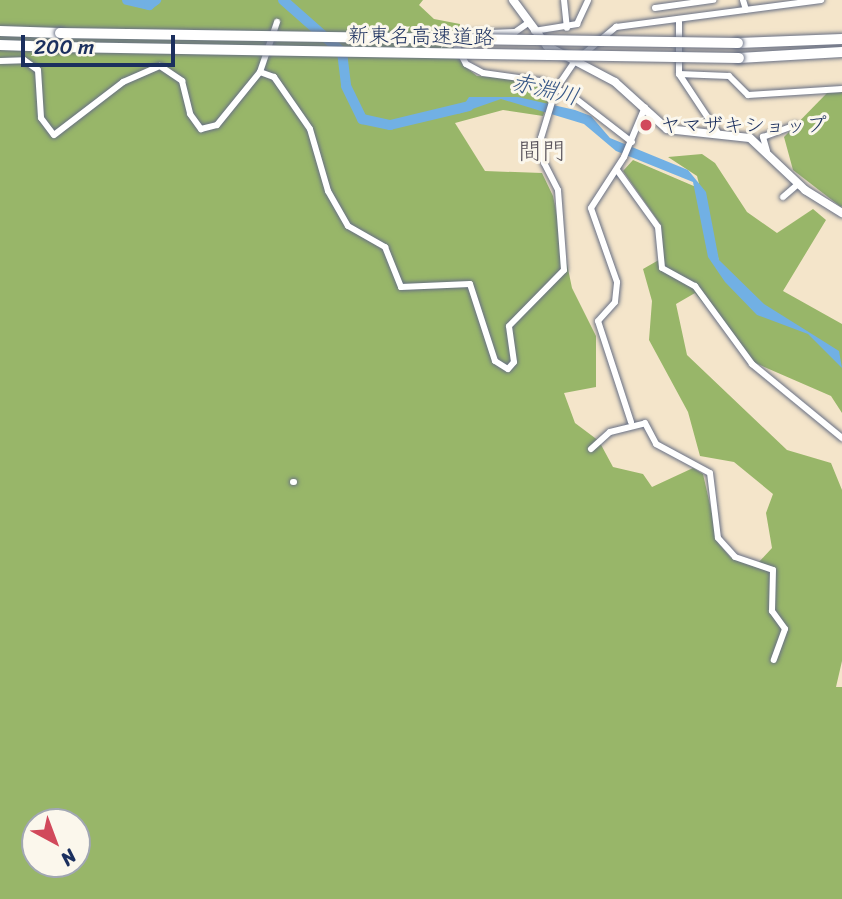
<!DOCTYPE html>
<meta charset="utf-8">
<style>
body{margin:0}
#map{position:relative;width:842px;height:899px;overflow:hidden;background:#f4e5ca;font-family:Sriracha,"Klee One",sans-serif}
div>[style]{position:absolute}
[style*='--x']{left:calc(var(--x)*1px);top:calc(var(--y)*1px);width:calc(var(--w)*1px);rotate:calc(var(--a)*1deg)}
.forest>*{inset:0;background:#98b669}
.water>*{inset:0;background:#71b0e4}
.river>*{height:10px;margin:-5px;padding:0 5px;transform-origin:5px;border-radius:5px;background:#71b0e4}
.roads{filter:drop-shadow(0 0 2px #676f84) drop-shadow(0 0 2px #676f84)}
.minor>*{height:6px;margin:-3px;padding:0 3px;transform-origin:3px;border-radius:3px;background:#fff}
.major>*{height:8px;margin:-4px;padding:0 4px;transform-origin:4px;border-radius:4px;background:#fff}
.highway>*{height:10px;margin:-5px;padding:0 5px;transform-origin:5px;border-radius:5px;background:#fff}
.bridges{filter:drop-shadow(0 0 2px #676f84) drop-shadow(0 0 2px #676f84)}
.highway-bridge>*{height:10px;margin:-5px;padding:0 5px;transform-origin:5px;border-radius:5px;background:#fff}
.dots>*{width:19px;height:19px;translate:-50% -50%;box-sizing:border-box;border:4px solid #fbf7ec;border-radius:50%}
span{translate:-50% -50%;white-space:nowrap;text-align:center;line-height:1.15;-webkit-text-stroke:6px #fbf7ec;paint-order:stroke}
.street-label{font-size:21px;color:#1b2f5e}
.poi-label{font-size:21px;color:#1b2f5e}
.left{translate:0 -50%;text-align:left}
.water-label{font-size:23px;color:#355686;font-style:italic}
.quarter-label{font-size:24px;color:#5a545c}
.north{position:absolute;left:21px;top:808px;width:70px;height:70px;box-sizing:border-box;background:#fbf7ec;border:2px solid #a1a7b3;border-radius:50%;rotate:139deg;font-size:19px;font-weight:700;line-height:28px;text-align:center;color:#1b2f5e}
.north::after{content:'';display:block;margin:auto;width:24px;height:32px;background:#d1495b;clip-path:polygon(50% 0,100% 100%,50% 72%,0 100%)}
.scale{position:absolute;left:21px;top:35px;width:154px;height:32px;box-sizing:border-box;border:4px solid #1b2f5e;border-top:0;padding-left:9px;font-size:21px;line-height:24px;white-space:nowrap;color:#1b2f5e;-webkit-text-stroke:5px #fbf7ec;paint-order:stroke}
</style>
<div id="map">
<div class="forest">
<i style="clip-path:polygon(evenodd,0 0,423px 0,419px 5px,434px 19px,460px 24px,462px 64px,477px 76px,519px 79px,552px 92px,543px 116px,503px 110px,455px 123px,485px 171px,542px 173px,553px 196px,572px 288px,596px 336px,596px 387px,564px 393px,575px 423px,599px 441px,613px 467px,643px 474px,652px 487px,693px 468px,703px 474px,719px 544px,731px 558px,758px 563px,772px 548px,766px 513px,773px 494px,734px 462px,700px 456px,688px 412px,649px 340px,652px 301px,643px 269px,664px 257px,661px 225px,623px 171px,633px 160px,696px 187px,720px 265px,697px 176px,668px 157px,702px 154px,715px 163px,747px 212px,777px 233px,813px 209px,826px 220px,783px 291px,842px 324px,842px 413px,831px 396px,753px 362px,695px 293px,676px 304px,687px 355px,787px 450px,831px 463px,842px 490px,842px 661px,836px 687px,842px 687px,842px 899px,0 899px,0 0,35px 822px,77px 822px,77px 864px,35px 864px,35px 822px)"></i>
<i style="clip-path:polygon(842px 92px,842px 206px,841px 207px,793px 170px,784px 137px,827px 93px)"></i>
</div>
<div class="water">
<i style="clip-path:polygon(469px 97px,518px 97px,575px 110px,591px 116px,610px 138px,688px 170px,706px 192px,719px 260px,764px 304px,839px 351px,842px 368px,808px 334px,757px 315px,725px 282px,708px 257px,693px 182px,616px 151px,584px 124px,501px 99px,458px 114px)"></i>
</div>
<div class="river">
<i style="--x:127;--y:0;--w:23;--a:13"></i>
<i style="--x:149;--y:5;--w:9;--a:-36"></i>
<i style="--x:283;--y:0;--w:79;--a:41.4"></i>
<i style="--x:342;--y:52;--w:34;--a:83"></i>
<i style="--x:346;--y:86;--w:37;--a:64"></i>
<i style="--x:362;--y:119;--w:29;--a:12"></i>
<i style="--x:390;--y:125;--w:81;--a:-13.5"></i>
</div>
<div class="roads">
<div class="minor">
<i style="--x:564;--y:0;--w:28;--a:84"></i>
<i style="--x:743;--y:0;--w:10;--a:73"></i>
<i style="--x:655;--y:8;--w:59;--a:-7.9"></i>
<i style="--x:679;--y:22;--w:52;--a:90"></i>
<i style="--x:679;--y:74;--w:71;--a:56.5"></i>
<i style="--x:528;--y:23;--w:16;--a:145"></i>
<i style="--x:515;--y:32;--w:51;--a:177.8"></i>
<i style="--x:464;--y:34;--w:15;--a:118"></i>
<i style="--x:457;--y:47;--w:19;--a:62"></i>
<i style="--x:466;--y:64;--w:19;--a:28"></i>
<i style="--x:483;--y:73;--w:59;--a:7.9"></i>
<i style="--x:541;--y:81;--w:38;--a:27"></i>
<i style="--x:575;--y:98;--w:72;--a:37.7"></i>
<i style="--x:534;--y:31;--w:44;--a:-9.2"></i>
<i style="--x:577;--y:24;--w:26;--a:-65"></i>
<i style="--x:0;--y:61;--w:24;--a:-2"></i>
<i style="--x:24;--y:60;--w:17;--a:36"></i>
<i style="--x:38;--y:70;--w:48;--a:86.4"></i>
<i style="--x:41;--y:118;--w:21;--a:53"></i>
<i style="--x:54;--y:135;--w:87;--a:-37.5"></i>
<i style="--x:123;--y:82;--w:40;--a:-23.4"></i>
<i style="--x:160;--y:66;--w:27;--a:34"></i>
<i style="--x:182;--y:81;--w:34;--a:76"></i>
<i style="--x:190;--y:114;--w:19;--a:54"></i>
<i style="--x:201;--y:129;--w:16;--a:-14"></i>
<i style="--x:217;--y:125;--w:68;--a:-50.9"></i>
<i style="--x:260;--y:72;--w:15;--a:20"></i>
<i style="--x:274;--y:77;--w:63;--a:55.3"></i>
<i style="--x:310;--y:129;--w:65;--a:73.8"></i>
<i style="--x:328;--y:191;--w:40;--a:60.3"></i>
<i style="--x:348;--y:226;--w:43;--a:29.6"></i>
<i style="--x:385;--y:247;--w:43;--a:68.2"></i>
<i style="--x:401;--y:287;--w:69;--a:-2.5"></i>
<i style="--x:470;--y:284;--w:81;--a:72"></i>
<i style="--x:495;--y:361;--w:15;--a:32"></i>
<i style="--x:508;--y:369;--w:9;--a:-49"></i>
<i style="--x:514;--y:362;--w:36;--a:-98"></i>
<i style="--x:509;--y:326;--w:78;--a:-45.5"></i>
<i style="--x:564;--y:270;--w:80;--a:-94.3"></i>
<i style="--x:558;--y:190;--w:30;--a:-117"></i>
<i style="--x:544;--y:163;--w:25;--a:-97"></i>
<i style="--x:541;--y:138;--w:51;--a:-73"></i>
<i style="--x:556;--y:89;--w:32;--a:-56"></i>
<i style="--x:574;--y:62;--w:55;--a:-39.8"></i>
<i style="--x:616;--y:27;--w:207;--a:-7.5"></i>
<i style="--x:260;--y:72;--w:53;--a:-71.2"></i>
<i style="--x:679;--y:74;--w:50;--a:2.3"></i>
<i style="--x:729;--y:76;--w:27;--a:45"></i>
<i style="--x:748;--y:95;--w:94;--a:-3.7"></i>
<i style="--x:767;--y:151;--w:15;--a:-106"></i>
<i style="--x:763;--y:137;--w:35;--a:-20"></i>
<i style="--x:617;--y:170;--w:70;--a:54.3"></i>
<i style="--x:658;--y:227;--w:41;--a:84.4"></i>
<i style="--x:662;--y:268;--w:38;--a:29"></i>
<i style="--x:695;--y:286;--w:97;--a:53.8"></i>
<i style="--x:752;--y:364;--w:117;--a:39.4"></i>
<i style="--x:783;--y:197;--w:20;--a:-41"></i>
<i style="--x:631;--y:422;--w:106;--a:-108.1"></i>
<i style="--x:598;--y:321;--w:25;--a:-48"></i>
<i style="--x:615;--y:302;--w:20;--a:-84"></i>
<i style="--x:617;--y:282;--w:78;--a:-109.4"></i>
<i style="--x:591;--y:208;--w:61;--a:-57.1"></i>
<i style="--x:624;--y:157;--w:54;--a:-67.2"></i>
<i style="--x:591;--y:449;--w:25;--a:-42"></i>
<i style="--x:610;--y:432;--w:36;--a:-14"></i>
<i style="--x:645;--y:423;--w:24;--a:62"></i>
<i style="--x:656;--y:444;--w:61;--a:28.2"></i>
<i style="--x:710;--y:473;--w:65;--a:83"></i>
<i style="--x:718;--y:538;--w:25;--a:48"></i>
<i style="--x:735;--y:557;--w:40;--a:18.9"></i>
<i style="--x:773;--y:570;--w:41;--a:91.4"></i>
<i style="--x:772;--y:611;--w:22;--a:54"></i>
<i style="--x:785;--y:629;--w:33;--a:110"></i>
<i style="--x:293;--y:482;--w:1;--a:0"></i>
</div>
<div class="major">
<i style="--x:513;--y:0;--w:57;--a:53.5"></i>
<i style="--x:547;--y:46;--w:77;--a:27.9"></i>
<i style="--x:615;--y:82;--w:70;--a:42.1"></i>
<i style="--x:667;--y:129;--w:83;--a:6.2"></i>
<i style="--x:750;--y:138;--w:76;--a:43.4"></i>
<i style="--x:805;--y:190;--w:44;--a:31.9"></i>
</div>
<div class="highway">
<i style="--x:0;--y:31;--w:60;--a:1.9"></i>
<i style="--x:738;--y:43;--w:104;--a:-2.2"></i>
<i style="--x:0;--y:45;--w:59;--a:1.9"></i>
<i style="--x:739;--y:58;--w:103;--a:-3.3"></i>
</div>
</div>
<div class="bridges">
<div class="highway-bridge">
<i style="--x:60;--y:33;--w:678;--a:0.85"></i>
<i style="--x:59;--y:47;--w:680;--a:0.93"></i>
</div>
</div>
<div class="dots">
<i style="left:646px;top:125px;background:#d1495b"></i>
</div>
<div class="street-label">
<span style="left:421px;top:36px;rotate:1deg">新東名高速道路</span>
</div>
<div class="poi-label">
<span class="left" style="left:660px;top:125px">ヤマザキショップ</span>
</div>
<div class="water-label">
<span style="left:545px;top:90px;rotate:14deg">赤淵川</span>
</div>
<div class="quarter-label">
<span style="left:542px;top:152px">間門</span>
</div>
<div class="north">N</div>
<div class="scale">200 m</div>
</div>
